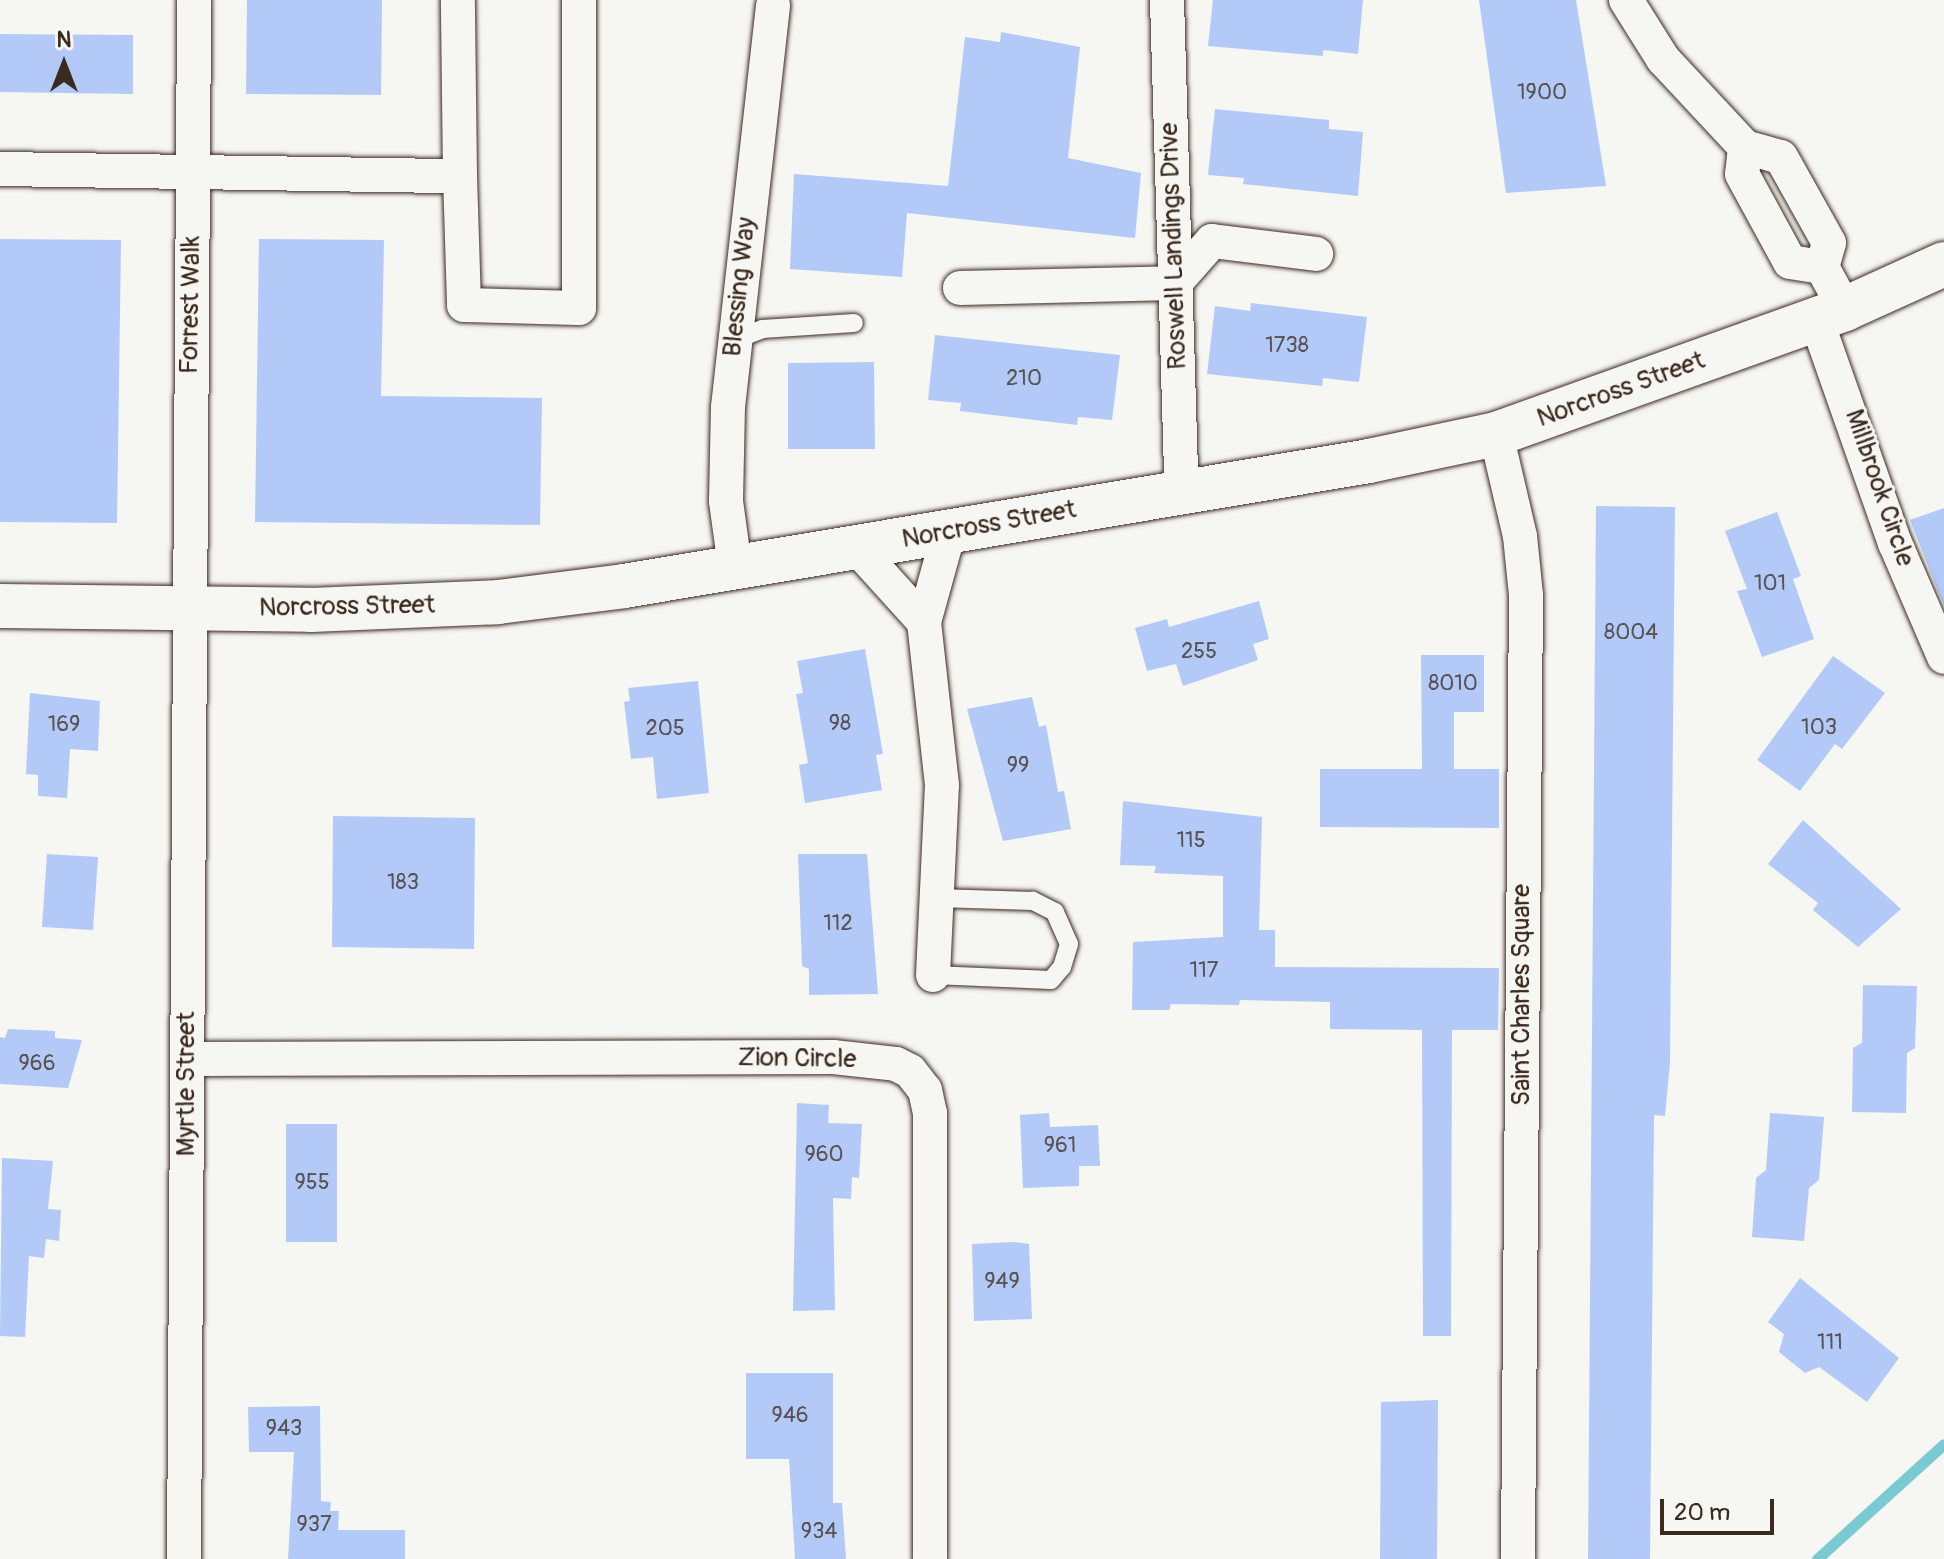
<!DOCTYPE html>
<style>
body{margin:0}
#map{position:relative;width:1944px;height:1559px;overflow:hidden;background:#f6f6f2;font-family:Pangolin,sans-serif}
div>[style]{position:absolute}
[style*='--x']{left:calc(var(--x)*1px);top:calc(var(--y)*1px);width:calc(var(--w)*1px);rotate:calc(var(--a)*1deg)}
.stream>*{height:11px;margin:-5.5px;padding:0 5.5px;transform-origin:5.5px;border-radius:5.5px;background:#79cad2}
.building>*{inset:0;background:#b3caf8}
.roads{filter:drop-shadow(0 0 2px #3b2a1e) drop-shadow(0 0 2px #3b2a1e)}
.lane>*{height:18px;margin:-9px;padding:0 9px;transform-origin:9px;border-radius:9px;background:#f6f6f2}
.street>*{height:34px;margin:-17px;padding:0 17px;transform-origin:17px;border-radius:17px;background:#f6f6f2}
.secondary>*{height:44px;margin:-22px;padding:0 22px;transform-origin:22px;border-radius:22px;background:#f6f6f2}
span{translate:-50% -50%;white-space:nowrap;text-align:center;line-height:1.15;-webkit-text-stroke:6px #f6f6f2;paint-order:stroke}
.number-label{font-size:22px;color:#595254}
.number-label span{-webkit-text-stroke-width:0}
.street-label{font-size:26px;color:#3b2a1e}
.north{position:absolute;left:24px;top:24px;width:80px;height:80px;-webkit-text-stroke:6px #f6f6f2;paint-order:stroke;rotate:0deg;font-size:22px;font-weight:700;line-height:32px;text-align:center;color:#3b2a1e}
.north::after{content:'';display:block;margin:auto;width:28px;height:36px;background:#3b2a1e;clip-path:polygon(50% 0,100% 100%,50% 72%,0 100%)}
.scale{position:absolute;left:1660px;top:1499px;width:114px;height:36px;box-sizing:border-box;border:4px solid #3b2a1e;border-top:0;padding-left:10px;font-size:24px;line-height:28px;white-space:nowrap;color:#3b2a1e;-webkit-text-stroke:6px #f6f6f2;paint-order:stroke}
</style>
<div id="map">
<div class="stream">
<i style="--x:1817;--y:1559;--w:171;--a:-42.2"></i>
</div>
<div class="building">
<i style="clip-path:polygon(247px 0,382px 0,381px 95px,246px 94px)"></i>
<i style="clip-path:polygon(1213px 0,1363px 0,1358px 54px,1323px 50px,1323px 56px,1208px 46px)"></i>
<i style="clip-path:polygon(1479px 0,1576px 0,1606px 186px,1506px 193px)"></i>
<i style="clip-path:polygon(1001px 32px,1080px 47px,1068px 158px,1141px 173px,1135px 238px,907px 213px,902px 277px,790px 269px,794px 174px,948px 186px,965px 37px,1000px 42px)"></i>
<i style="clip-path:polygon(0 34px,133px 35px,133px 94px,0 92px)"></i>
<i style="clip-path:polygon(1215px 109px,1329px 120px,1329px 129px,1363px 132px,1358px 196px,1243px 184px,1244px 178px,1208px 175px)"></i>
<i style="clip-path:polygon(0 239px,121px 240px,117px 523px,0 522px)"></i>
<i style="clip-path:polygon(259px 239px,384px 240px,381px 396px,542px 398px,540px 525px,255px 522px)"></i>
<i style="clip-path:polygon(1251px 303px,1367px 317px,1359px 382px,1323px 378px,1322px 386px,1207px 374px,1215px 306px,1250px 311px)"></i>
<i style="clip-path:polygon(935px 335px,1120px 355px,1112px 420px,1078px 417px,1077px 425px,960px 411px,961px 403px,928px 400px)"></i>
<i style="clip-path:polygon(874px 362px,875px 449px,788px 449px,788px 363px)"></i>
<i style="clip-path:polygon(1596px 506px,1675px 507px,1670px 1063px,1665px 1116px,1654px 1115px,1650px 1559px,1588px 1559px)"></i>
<i style="clip-path:polygon(1944px 508px,1944px 606px,1910px 520px)"></i>
<i style="clip-path:polygon(1777px 512px,1801px 576px,1793px 579px,1814px 639px,1762px 657px,1737px 591px,1747px 589px,1725px 531px)"></i>
<i style="clip-path:polygon(1259px 601px,1269px 639px,1253px 644px,1258px 660px,1183px 686px,1176px 664px,1147px 671px,1135px 628px,1167px 619px,1169px 627px)"></i>
<i style="clip-path:polygon(865px 649px,883px 754px,876px 755px,882px 790px,805px 803px,799px 765px,808px 763px,796px 694px,803px 693px,797px 661px)"></i>
<i style="clip-path:polygon(1421px 655px,1484px 655px,1484px 712px,1454px 712px,1454px 769px,1499px 769px,1499px 828px,1320px 827px,1320px 769px,1422px 769px)"></i>
<i style="clip-path:polygon(1833px 656px,1885px 693px,1842px 749px,1835px 744px,1800px 791px,1757px 760px)"></i>
<i style="clip-path:polygon(698px 681px,709px 793px,657px 799px,653px 757px,631px 759px,624px 702px,630px 701px,628px 688px)"></i>
<i style="clip-path:polygon(30px 693px,100px 701px,98px 751px,70px 749px,67px 798px,38px 796px,38px 775px,26px 774px)"></i>
<i style="clip-path:polygon(1032px 697px,1039px 727px,1046px 725px,1058px 792px,1064px 791px,1071px 829px,1003px 841px,967px 709px)"></i>
<i style="clip-path:polygon(1123px 801px,1262px 817px,1259px 930px,1275px 930px,1275px 967px,1499px 968px,1498px 1030px,1452px 1030px,1451px 1336px,1423px 1336px,1422px 1030px,1330px 1029px,1330px 1002px,1240px 1000px,1239px 1005px,1171px 1004px,1169px 1010px,1132px 1010px,1133px 942px,1223px 937px,1223px 876px,1154px 873px,1156px 866px,1120px 865px)"></i>
<i style="clip-path:polygon(333px 816px,475px 818px,474px 949px,332px 947px)"></i>
<i style="clip-path:polygon(1803px 820px,1901px 909px,1858px 947px,1813px 910px,1818px 903px,1768px 864px)"></i>
<i style="clip-path:polygon(47px 854px,98px 857px,93px 930px,42px 927px)"></i>
<i style="clip-path:polygon(798px 854px,867px 854px,878px 994px,809px 995px,809px 969px,802px 966px)"></i>
<i style="clip-path:polygon(1863px 985px,1917px 986px,1915px 1048px,1907px 1053px,1906px 1113px,1852px 1112px,1853px 1048px,1862px 1043px)"></i>
<i style="clip-path:polygon(8px 1029px,55px 1031px,55px 1038px,82px 1040px,68px 1088px,0 1084px,0 1037px,5px 1038px)"></i>
<i style="clip-path:polygon(797px 1103px,829px 1105px,828px 1123px,862px 1124px,859px 1178px,852px 1177px,851px 1199px,833px 1198px,835px 1310px,793px 1311px)"></i>
<i style="clip-path:polygon(1049px 1113px,1050px 1127px,1098px 1125px,1100px 1166px,1079px 1166px,1079px 1186px,1023px 1188px,1020px 1115px)"></i>
<i style="clip-path:polygon(1770px 1113px,1824px 1117px,1819px 1180px,1809px 1188px,1804px 1241px,1752px 1237px,1756px 1178px,1766px 1170px)"></i>
<i style="clip-path:polygon(286px 1124px,337px 1124px,337px 1242px,286px 1242px)"></i>
<i style="clip-path:polygon(2px 1158px,53px 1161px,48px 1209px,61px 1210px,59px 1241px,46px 1239px,44px 1258px,29px 1256px,25px 1337px,0 1336px)"></i>
<i style="clip-path:polygon(1015px 1242px,1029px 1244px,1032px 1319px,974px 1321px,972px 1244px)"></i>
<i style="clip-path:polygon(1800px 1278px,1899px 1358px,1867px 1402px,1819px 1367px,1805px 1373px,1779px 1352px,1784px 1334px,1768px 1322px)"></i>
<i style="clip-path:polygon(746px 1373px,833px 1373px,833px 1503px,842px 1503px,846px 1559px,795px 1559px,789px 1459px,746px 1459px)"></i>
<i style="clip-path:polygon(1438px 1400px,1437px 1559px,1380px 1559px,1381px 1402px)"></i>
<i style="clip-path:polygon(320px 1406px,321px 1501px,331px 1502px,330px 1511px,339px 1511px,338px 1530px,405px 1530px,405px 1559px,288px 1559px,294px 1452px,249px 1452px,248px 1407px)"></i>
</div>
<div class="roads">
<div class="lane">
<i style="--x:734;--y:340;--w:30;--a:-21"></i>
<i style="--x:762;--y:329;--w:92;--a:-3.7"></i>
<i style="--x:933;--y:975;--w:118;--a:2.4"></i>
<i style="--x:1051;--y:980;--w:17;--a:-50"></i>
<i style="--x:1062;--y:967;--w:24;--a:-73"></i>
<i style="--x:1069;--y:944;--w:35;--a:-114"></i>
<i style="--x:1055;--y:912;--w:25;--a:-153"></i>
<i style="--x:1033;--y:901;--w:96;--a:-178.2"></i>
</div>
<div class="street">
<i style="--x:1167;--y:0;--w:492;--a:88.3"></i>
<i style="--x:1626;--y:0;--w:70;--a:57.9"></i>
<i style="--x:1663;--y:59;--w:120;--a:47"></i>
<i style="--x:1745;--y:147;--w:37;--a:16"></i>
<i style="--x:1781;--y:157;--w:98;--a:60.8"></i>
<i style="--x:1829;--y:243;--w:25;--a:106"></i>
<i style="--x:1822;--y:267;--w:48;--a:61.3"></i>
<i style="--x:1745;--y:147;--w:27;--a:96"></i>
<i style="--x:1742;--y:174;--w:100;--a:61.4"></i>
<i style="--x:1790;--y:262;--w:32;--a:9"></i>
<i style="--x:0;--y:169;--w:460;--a:0.9"></i>
<i style="--x:460;--y:176;--w:176;--a:-90.7"></i>
<i style="--x:460;--y:176;--w:129;--a:88.2"></i>
<i style="--x:464;--y:305;--w:115;--a:1.5"></i>
<i style="--x:579;--y:308;--w:308;--a:-90"></i>
<i style="--x:960;--y:288;--w:215;--a:-1.3"></i>
<i style="--x:1175;--y:283;--w:56;--a:-48.6"></i>
<i style="--x:1212;--y:241;--w:105;--a:7.1"></i>
<i style="--x:1816;--y:319;--w:238;--a:70.6"></i>
<i style="--x:1895;--y:543;--w:124;--a:66.7"></i>
<i style="--x:1496;--y:434;--w:105;--a:76.8"></i>
<i style="--x:1520;--y:536;--w:59;--a:84.2"></i>
<i style="--x:1526;--y:595;--w:964;--a:90.48"></i>
<i style="--x:856;--y:547;--w:101;--a:47.8"></i>
<i style="--x:735;--y:567;--w:67;--a:-97.8"></i>
<i style="--x:726;--y:501;--w:94;--a:-88.8"></i>
<i style="--x:728;--y:407;--w:404;--a:-83.6"></i>
<i style="--x:933;--y:975;--w:190;--a:-87.3"></i>
<i style="--x:942;--y:785;--w:164;--a:-96.3"></i>
<i style="--x:924;--y:622;--w:93;--a:-74.5"></i>
<i style="--x:188;--y:1059;--w:645;--a:-0.18"></i>
<i style="--x:833;--y:1057;--w:63;--a:6.3"></i>
<i style="--x:896;--y:1064;--w:16;--a:27"></i>
<i style="--x:910;--y:1071;--w:24;--a:52"></i>
<i style="--x:925;--y:1090;--w:24;--a:78"></i>
<i style="--x:930;--y:1113;--w:446;--a:90"></i>
<i style="--x:184;--y:1559;--w:1559;--a:-89.63"></i>
</div>
<div class="secondary">
<i style="--x:0;--y:606;--w:311;--a:0.7"></i>
<i style="--x:311;--y:610;--w:187;--a:-2.4"></i>
<i style="--x:498;--y:602;--w:127;--a:-7.2"></i>
<i style="--x:624;--y:586;--w:755;--a:-9.52"></i>
<i style="--x:1369;--y:461;--w:130;--a:-12"></i>
<i style="--x:1496;--y:434;--w:371;--a:-19.7"></i>
<i style="--x:1845;--y:309;--w:109;--a:-24.4"></i>
</div>
</div>
<div class="number-label">
<span style="left:1542px;top:93px">1900</span>
<span style="left:1287px;top:346px">1738</span>
<span style="left:1024px;top:379px">210</span>
<span style="left:1770px;top:584px">101</span>
<span style="left:1631px;top:633px">8004</span>
<span style="left:1199px;top:652px">255</span>
<span style="left:1453px;top:684px">8010</span>
<span style="left:840px;top:724px">98</span>
<span style="left:64px;top:725px">169</span>
<span style="left:1819px;top:728px">103</span>
<span style="left:665px;top:729px">205</span>
<span style="left:1018px;top:766px">99</span>
<span style="left:1191px;top:841px">115</span>
<span style="left:403px;top:883px">183</span>
<span style="left:838px;top:924px">112</span>
<span style="left:1204px;top:971px">117</span>
<span style="left:37px;top:1064px">966</span>
<span style="left:1060px;top:1146px">961</span>
<span style="left:824px;top:1155px">960</span>
<span style="left:312px;top:1183px">955</span>
<span style="left:1002px;top:1282px">949</span>
<span style="left:1830px;top:1343px">111</span>
<span style="left:790px;top:1416px">946</span>
<span style="left:284px;top:1429px">943</span>
<span style="left:314px;top:1525px">937</span>
<span style="left:819px;top:1532px">934</span>
</div>
<div class="street-label">
<span style="left:1174px;top:246px;rotate:-92deg">Roswell Landings Drive</span>
<span style="left:740px;top:287px;rotate:-84deg">Blessing Way</span>
<span style="left:191px;top:305px;rotate:-89deg">Forrest Walk</span>
<span style="left:1621px;top:390px;rotate:-20deg">Norcross Street</span>
<span style="left:1879px;top:488px;rotate:71deg">Millbrook Circle</span>
<span style="left:989px;top:525px;rotate:-10deg">Norcross Street</span>
<span style="left:347px;top:607px;rotate:-1deg">Norcross Street</span>
<span style="left:1522px;top:995px;rotate:-90deg">Saint Charles Square</span>
<span style="left:797px;top:1059px;rotate:1deg">Zion Circle</span>
<span style="left:187px;top:1084px;rotate:-90deg">Myrtle Street</span>
</div>
<div class="north">N</div>
<div class="scale">20 m</div>
</div>
